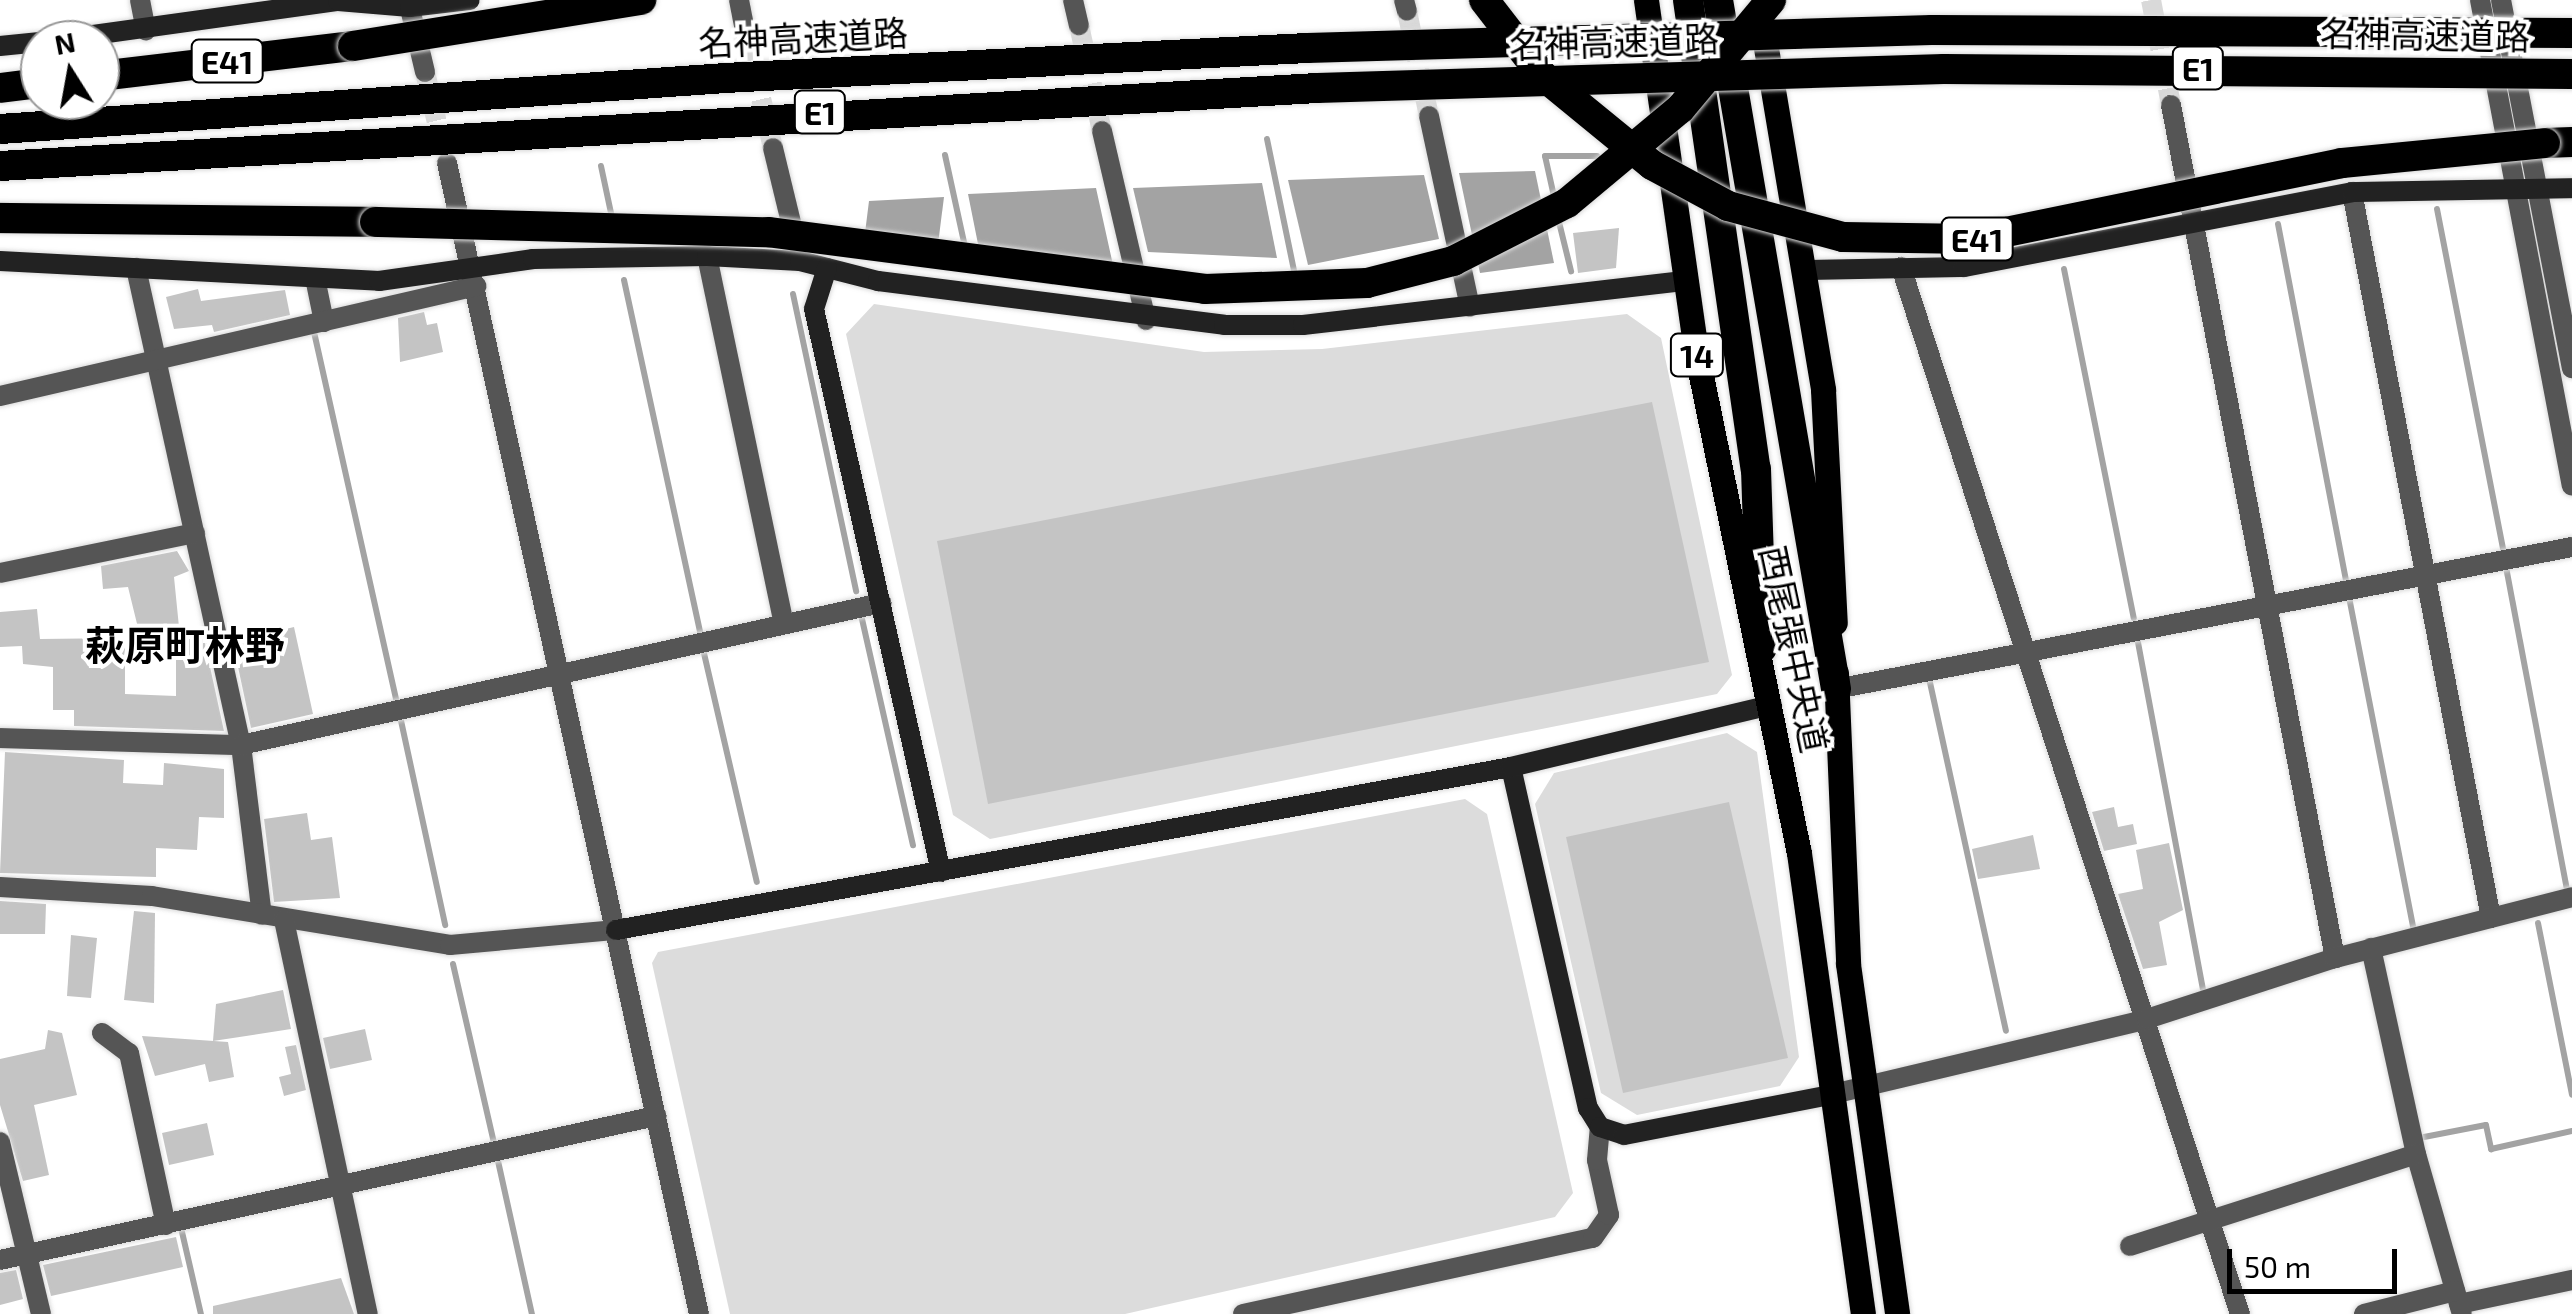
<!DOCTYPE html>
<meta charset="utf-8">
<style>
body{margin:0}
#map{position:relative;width:2572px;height:1314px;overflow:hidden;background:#fff;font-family:"Exo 2","Noto Sans JP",sans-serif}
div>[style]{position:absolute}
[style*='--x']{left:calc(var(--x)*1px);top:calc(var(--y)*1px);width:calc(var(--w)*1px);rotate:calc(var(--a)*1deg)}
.green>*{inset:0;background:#dcdcdc}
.water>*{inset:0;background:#a3a3a3}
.stream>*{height:6px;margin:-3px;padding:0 3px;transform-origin:3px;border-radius:3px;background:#a3a3a3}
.building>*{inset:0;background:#c4c4c4}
.street-tunnel>*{height:20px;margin-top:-10px;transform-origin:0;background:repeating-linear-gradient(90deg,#d9d9d9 0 20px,transparent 0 30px)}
.roads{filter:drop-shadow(0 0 2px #dbdbdb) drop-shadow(0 0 2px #dbdbdb)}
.street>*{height:20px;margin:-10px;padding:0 10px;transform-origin:10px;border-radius:10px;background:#555}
.secondary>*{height:20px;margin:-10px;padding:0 10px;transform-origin:10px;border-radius:10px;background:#222}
.primary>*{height:25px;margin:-12.5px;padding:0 12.5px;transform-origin:12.5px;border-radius:12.5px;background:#000}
.highway>*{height:30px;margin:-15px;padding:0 15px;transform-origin:15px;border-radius:15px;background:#000}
.bridges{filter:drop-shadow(0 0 2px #dbdbdb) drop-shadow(0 0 2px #dbdbdb)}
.highway-bridge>*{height:30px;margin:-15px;padding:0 15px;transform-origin:15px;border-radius:15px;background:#000}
span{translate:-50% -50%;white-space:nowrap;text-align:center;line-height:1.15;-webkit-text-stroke:8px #fff;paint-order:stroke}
.shield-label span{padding:2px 8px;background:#fff;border:2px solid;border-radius:8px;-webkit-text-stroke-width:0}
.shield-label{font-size:32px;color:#000;font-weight:700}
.street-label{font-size:35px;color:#000}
.quarter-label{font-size:40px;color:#000;font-weight:700}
.north{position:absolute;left:20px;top:20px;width:100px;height:100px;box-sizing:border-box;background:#fff;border:2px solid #999;border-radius:50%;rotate:349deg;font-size:28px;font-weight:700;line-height:40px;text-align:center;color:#000}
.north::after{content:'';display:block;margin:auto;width:35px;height:45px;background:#000;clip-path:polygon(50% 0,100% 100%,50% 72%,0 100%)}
.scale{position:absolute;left:2227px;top:1249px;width:170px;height:45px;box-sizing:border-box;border:5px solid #000;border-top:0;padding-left:12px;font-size:30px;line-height:35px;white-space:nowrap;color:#000;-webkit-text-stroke:8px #fff;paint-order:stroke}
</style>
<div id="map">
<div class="green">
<i style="clip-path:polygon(874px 304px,1204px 352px,1322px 349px,1627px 314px,1661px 338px,1732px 675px,1717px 694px,990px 839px,953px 815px,846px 334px)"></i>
<i style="clip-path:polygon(1727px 733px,1757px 752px,1799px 1057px,1780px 1086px,1637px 1115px,1601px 1093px,1535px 804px,1554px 773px)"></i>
<i style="clip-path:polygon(1465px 799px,1487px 814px,1573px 1193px,1555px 1217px,1125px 1314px,730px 1314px,652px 963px,658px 952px)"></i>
</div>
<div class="water">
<i style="clip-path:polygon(1535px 171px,1554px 263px,1480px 273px,1459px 173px)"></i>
<i style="clip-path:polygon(1424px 175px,1439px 239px,1308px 265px,1288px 180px)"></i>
<i style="clip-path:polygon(1262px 183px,1277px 258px,1148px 252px,1133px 188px)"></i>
<i style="clip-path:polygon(1096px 188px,1113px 265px,1059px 257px,1053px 285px,984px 274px,968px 194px)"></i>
<i style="clip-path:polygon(944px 197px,936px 260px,863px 249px,869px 201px)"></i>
</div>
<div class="stream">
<i style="--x:1267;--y:139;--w:135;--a:78.4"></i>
<i style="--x:945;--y:155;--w:94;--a:77.7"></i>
<i style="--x:601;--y:166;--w:48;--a:78"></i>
<i style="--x:1555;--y:201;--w:46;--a:-102.5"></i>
<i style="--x:1545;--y:156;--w:52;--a:0"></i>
<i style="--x:2437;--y:209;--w:347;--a:79"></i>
<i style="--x:1558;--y:218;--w:55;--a:76.2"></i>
<i style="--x:2278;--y:224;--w:364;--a:79.2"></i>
<i style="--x:2064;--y:269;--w:356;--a:78.7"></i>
<i style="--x:624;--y:280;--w:365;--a:77.8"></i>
<i style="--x:793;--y:294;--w:304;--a:78"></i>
<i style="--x:314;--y:332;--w:379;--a:77.4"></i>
<i style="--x:2506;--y:567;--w:328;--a:79.3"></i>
<i style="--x:2349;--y:597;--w:336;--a:79"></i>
<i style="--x:862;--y:619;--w:232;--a:77.3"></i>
<i style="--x:2137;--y:637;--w:358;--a:79.4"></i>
<i style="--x:703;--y:649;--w:239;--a:77"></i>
<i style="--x:1929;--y:678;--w:361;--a:77.7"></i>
<i style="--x:400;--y:716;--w:214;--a:77.8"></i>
<i style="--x:2538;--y:923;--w:175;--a:78.8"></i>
<i style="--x:453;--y:964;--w:184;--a:77.1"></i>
<i style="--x:2424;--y:1137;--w:63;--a:-11"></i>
<i style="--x:2486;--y:1125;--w:25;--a:78"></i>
<i style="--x:2491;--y:1149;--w:83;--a:-12.5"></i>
<i style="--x:498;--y:1161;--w:157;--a:77.5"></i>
<i style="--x:182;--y:1232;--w:84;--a:77"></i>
</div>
<div class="building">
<i style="clip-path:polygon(1619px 228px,1616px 268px,1578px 273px,1573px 233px)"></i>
<i style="clip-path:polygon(198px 289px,201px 301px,285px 290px,290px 315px,214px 332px,212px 325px,174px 329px,166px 297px)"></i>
<i style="clip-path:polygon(424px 312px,427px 325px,437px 323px,443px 352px,400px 362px,398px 318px)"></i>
<i style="clip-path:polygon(1652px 402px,1709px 662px,988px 804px,937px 541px)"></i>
<i style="clip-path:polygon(177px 551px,189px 571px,174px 577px,179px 627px,202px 630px,224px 731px,74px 726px,74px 710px,53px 710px,53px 667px,23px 664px,22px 646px,0 647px,0 612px,37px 609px,40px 639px,125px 638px,125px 694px,176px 696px,176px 628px,140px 636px,128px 587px,103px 589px,101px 566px)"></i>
<i style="clip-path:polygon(294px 627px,313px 714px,251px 728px,231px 634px,240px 640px)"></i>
<i style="clip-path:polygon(5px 752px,124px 760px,123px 783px,163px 785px,164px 763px,224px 769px,224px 818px,199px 817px,197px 850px,156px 848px,156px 877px,0 873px)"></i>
<i style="clip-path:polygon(1729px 802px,1788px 1058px,1623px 1093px,1566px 837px)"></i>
<i style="clip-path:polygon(2114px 807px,2118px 827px,2133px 824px,2137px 844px,2104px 851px,2092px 812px)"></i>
<i style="clip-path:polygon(307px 813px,311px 840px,332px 837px,340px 898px,274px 902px,264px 819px)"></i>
<i style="clip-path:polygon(2033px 835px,2040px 869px,1978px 879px,1972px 849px)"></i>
<i style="clip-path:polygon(2169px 843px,2183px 910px,2159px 922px,2167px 965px,2143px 969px,2118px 894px,2143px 889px,2136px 850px)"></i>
<i style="clip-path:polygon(0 901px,46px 904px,45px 934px,0 934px)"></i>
<i style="clip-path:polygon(134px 911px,155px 913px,154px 1003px,124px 1000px)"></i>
<i style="clip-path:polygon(71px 935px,97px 938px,91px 998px,67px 996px)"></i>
<i style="clip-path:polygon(283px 990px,291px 1029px,213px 1041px,216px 1004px)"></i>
<i style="clip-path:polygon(365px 1029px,372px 1060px,330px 1069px,323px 1038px)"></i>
<i style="clip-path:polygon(48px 1030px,62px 1033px,77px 1095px,34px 1105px,49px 1175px,23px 1181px,0 1105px,0 1059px,45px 1049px)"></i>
<i style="clip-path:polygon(142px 1036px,228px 1042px,234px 1077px,209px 1082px,205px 1064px,155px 1076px)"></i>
<i style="clip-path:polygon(296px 1045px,306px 1090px,284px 1096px,279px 1077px,291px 1074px,285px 1047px)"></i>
<i style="clip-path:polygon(207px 1123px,214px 1155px,169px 1165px,162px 1133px)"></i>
<i style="clip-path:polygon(176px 1237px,183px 1267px,51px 1296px,43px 1265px)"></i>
<i style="clip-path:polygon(16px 1270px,23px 1299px,0 1305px,0 1273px)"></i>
<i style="clip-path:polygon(341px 1278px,354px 1314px,213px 1314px,213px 1306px)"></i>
</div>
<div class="street-tunnel">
<i style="--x:2151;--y:0;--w:107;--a:79.2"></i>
<i style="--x:1407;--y:11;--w:107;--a:78.2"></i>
<i style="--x:1079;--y:25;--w:108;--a:77.8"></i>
<i style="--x:747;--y:41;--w:110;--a:76.3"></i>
<i style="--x:425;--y:72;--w:78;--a:76.7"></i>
</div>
<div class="roads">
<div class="street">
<i style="--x:140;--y:0;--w:31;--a:79"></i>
<i style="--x:408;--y:0;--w:74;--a:76.7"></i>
<i style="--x:739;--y:0;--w:42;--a:79"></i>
<i style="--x:1073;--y:0;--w:26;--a:77"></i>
<i style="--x:1404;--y:0;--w:11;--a:75"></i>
<i style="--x:2480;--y:0;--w:494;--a:79.3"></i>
<i style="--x:2501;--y:0;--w:375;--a:79.1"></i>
<i style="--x:2171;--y:105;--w:869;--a:79.12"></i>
<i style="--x:1429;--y:116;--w:195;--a:77.9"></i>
<i style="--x:1102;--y:131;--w:194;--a:76.9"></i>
<i style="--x:773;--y:148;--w:98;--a:76.4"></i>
<i style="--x:447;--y:163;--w:1178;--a:77.65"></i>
<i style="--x:2352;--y:192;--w:739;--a:79.16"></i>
<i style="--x:707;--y:256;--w:375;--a:78.2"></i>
<i style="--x:1901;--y:267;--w:1101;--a:72.06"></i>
<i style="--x:136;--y:268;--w:488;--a:77.6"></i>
<i style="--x:241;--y:745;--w:171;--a:83"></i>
<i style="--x:315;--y:278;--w:45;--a:78.4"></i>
<i style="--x:0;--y:396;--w:489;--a:-13"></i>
<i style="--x:0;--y:573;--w:199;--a:-11.6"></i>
<i style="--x:1836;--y:689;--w:750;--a:-10.92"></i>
<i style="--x:0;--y:738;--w:241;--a:1.7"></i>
<i style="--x:241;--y:745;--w:656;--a:-12.51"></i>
<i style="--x:0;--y:887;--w:152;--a:3.4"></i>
<i style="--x:152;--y:896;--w:302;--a:9.3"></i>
<i style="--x:450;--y:945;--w:167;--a:-5.2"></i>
<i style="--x:284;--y:920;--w:403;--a:78"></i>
<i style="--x:2371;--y:948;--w:211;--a:77.7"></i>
<i style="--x:2416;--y:1154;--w:166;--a:74"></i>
<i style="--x:102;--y:1033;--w:34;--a:37"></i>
<i style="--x:129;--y:1053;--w:176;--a:77.9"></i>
<i style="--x:1829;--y:1095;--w:327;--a:-13.4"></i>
<i style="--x:2147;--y:1019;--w:198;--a:-18"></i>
<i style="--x:2335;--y:958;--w:245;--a:-14.4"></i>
<i style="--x:0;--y:1142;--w:177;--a:76.6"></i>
<i style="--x:2130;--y:1246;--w:300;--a:-17.8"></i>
<i style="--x:0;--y:1260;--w:672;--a:-12.38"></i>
<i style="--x:2459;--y:1304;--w:116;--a:-12"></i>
<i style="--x:1243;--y:1314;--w:358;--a:-12.3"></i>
<i style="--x:1593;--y:1238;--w:28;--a:-55"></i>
<i style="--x:1609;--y:1215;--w:56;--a:-102.3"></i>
<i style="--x:1597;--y:1160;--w:33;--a:-85"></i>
<i style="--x:2364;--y:1314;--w:94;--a:-14.2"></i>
</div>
<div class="secondary">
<i style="--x:57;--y:40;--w:284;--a:-7.9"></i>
<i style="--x:338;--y:1;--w:72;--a:4.8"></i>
<i style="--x:410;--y:7;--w:60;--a:-6.7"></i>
<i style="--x:0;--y:46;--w:40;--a:-5.7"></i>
<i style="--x:0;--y:261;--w:380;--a:3"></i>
<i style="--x:379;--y:281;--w:156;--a:-8.1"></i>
<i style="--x:533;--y:259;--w:174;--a:-1"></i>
<i style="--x:707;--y:256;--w:93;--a:3.1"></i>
<i style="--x:800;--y:261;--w:81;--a:14.4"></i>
<i style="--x:878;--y:281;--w:349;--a:7.2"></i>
<i style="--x:1224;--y:325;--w:79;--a:0"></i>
<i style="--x:1303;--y:325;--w:385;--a:-6.6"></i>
<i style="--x:827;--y:268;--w:43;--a:107.6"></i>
<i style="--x:814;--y:309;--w:577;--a:77.29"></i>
<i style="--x:1805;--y:270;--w:159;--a:-1.1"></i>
<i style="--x:1964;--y:267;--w:395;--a:-10.9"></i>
<i style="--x:2352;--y:192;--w:220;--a:-1"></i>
<i style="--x:1511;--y:767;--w:350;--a:77.3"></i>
<i style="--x:1588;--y:1108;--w:22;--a:58"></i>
<i style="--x:1600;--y:1127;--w:25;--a:18"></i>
<i style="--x:1624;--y:1135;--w:209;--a:-11"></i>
<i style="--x:616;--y:930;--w:910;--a:-10.32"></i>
<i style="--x:1511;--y:767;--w:268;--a:-13.4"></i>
</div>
<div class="primary">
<i style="--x:1646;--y:0;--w:355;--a:81.9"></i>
<i style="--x:1696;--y:351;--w:512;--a:78.41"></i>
<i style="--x:1799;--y:853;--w:465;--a:82.1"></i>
<i style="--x:1761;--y:18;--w:377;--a:80.5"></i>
<i style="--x:1823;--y:390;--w:233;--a:87.1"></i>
<i style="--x:1836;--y:673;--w:291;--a:87.6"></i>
<i style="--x:1848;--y:964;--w:353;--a:82"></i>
</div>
<div class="highway">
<i style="--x:1688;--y:0;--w:474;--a:81.8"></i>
<i style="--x:1756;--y:469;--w:179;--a:88.1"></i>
<i style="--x:1718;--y:0;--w:699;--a:80.28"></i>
<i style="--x:100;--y:76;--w:255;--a:-6.8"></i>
<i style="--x:0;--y:88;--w:40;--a:-7.1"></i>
<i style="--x:2545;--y:143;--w:27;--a:-2"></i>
<i style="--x:0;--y:218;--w:375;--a:0.6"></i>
</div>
</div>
<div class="bridges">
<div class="highway-bridge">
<i style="--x:1484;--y:0;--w:95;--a:52.3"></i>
<i style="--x:1542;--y:75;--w:142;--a:39.3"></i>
<i style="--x:1652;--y:165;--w:86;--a:28.3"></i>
<i style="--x:1728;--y:206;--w:119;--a:15.1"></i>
<i style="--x:1843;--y:237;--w:129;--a:0.9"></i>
<i style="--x:1972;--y:239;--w:378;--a:-11.6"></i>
<i style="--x:2342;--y:163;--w:204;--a:-5.6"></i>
<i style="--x:353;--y:46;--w:292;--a:-9.1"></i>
<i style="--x:0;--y:129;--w:727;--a:-4.02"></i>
<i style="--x:725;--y:78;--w:583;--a:-2.95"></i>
<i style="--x:1307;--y:48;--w:625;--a:-1.65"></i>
<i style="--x:1932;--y:30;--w:640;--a:0.27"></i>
<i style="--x:0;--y:166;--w:1319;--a:-3.39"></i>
<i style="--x:1317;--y:88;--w:627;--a:-1.74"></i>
<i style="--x:1944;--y:69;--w:628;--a:0.46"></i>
<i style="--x:375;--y:222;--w:393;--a:1.5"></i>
<i style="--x:768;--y:232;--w:441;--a:7.4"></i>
<i style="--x:1205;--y:289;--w:162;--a:-2.1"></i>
<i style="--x:1367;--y:283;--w:89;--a:-14.3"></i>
<i style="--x:1453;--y:261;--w:128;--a:-27"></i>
<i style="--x:1567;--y:203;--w:147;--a:-39.8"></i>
<i style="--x:1680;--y:109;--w:142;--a:-50.1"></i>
</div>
</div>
<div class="shield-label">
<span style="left:227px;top:61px">E41</span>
<span style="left:2198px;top:68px">E1</span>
<span style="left:820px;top:112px">E1</span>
<span style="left:1977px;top:239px">E41</span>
<span style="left:1697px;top:355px">14</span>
</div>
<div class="street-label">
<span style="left:2425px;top:34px;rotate:1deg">名神高速道路</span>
<span style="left:803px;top:37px;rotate:-3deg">名神高速道路</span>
<span style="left:1614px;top:41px;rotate:-2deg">名神高速道路</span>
<span style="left:1795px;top:649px;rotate:78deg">西尾張中央道</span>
</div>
<div class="quarter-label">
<span style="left:185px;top:644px">萩原町林野</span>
</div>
<div class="north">N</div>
<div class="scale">50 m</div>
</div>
